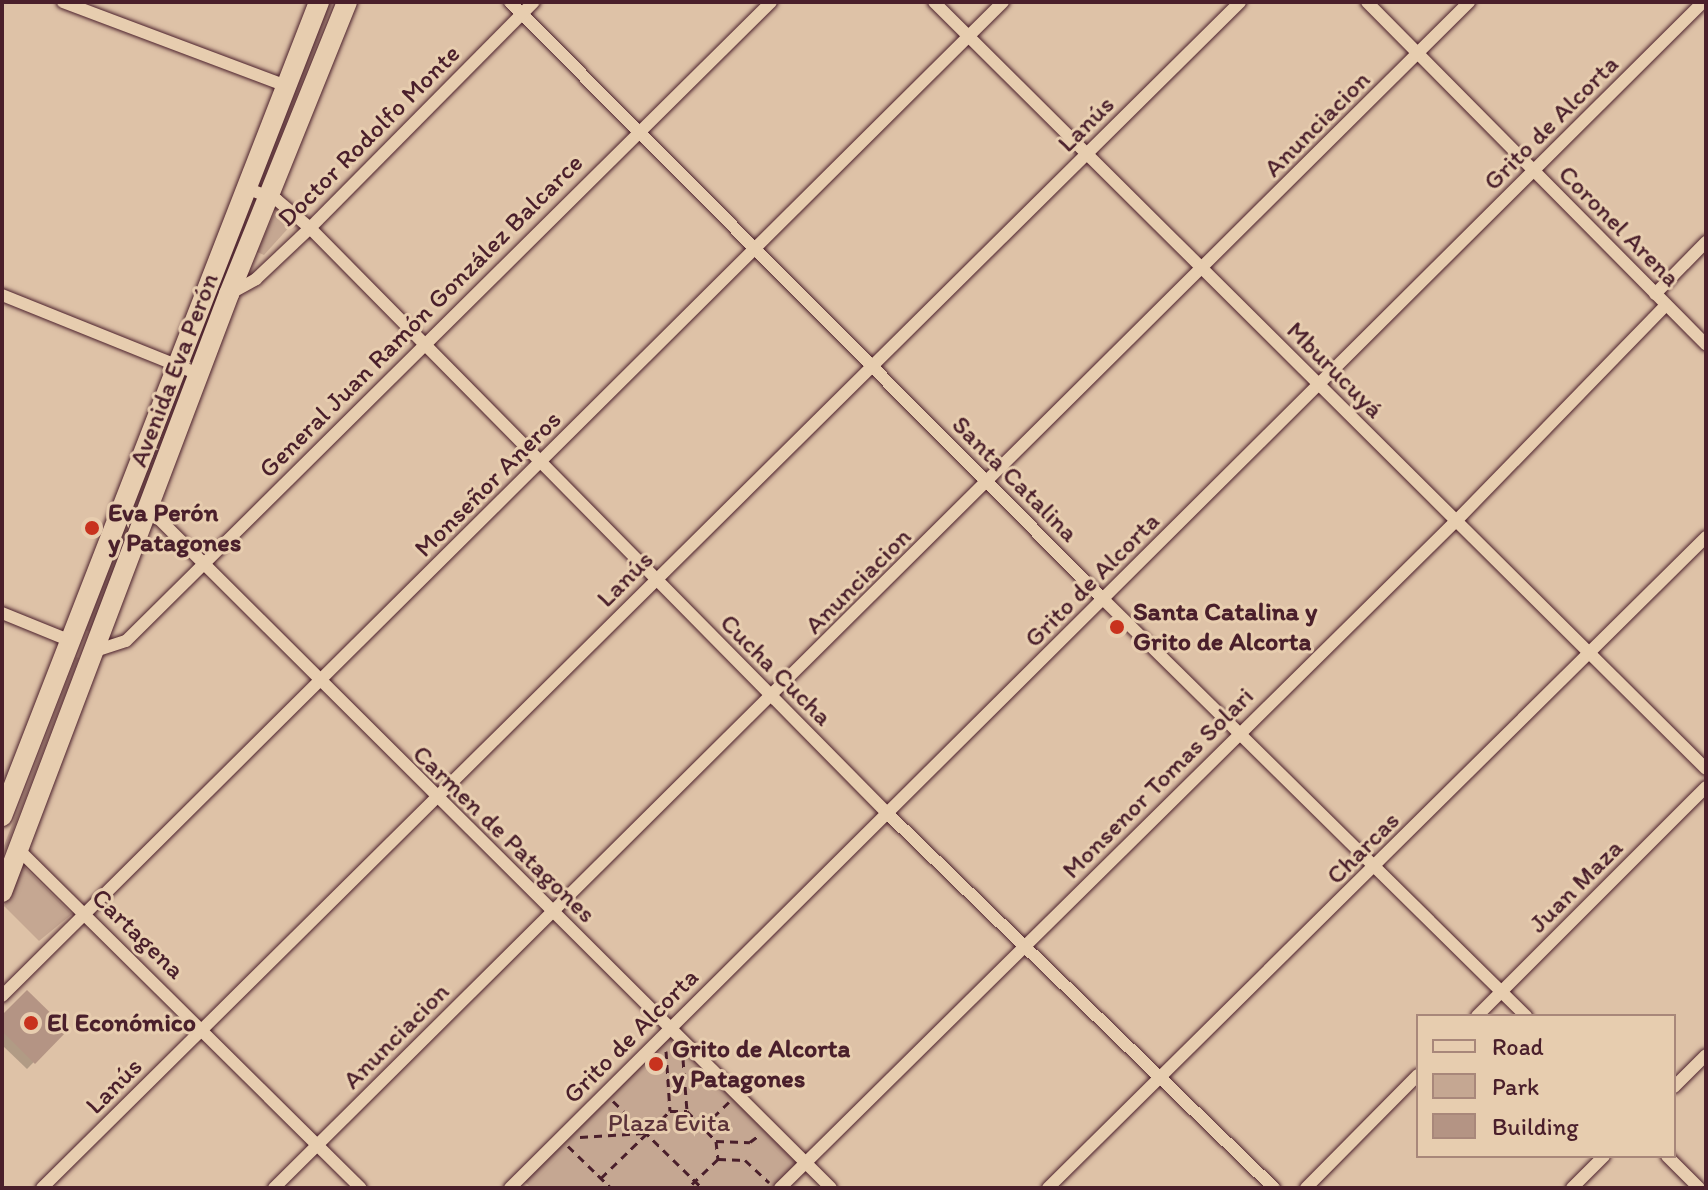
<!DOCTYPE html>
<meta charset="utf-8">
<style>
body{margin:0}
#map{position:relative;width:1708px;height:1190px;overflow:hidden;background:#dec2a7;font-family:Itim,sans-serif}
div>[style]{position:absolute}
[style*='--x']{left:calc(var(--x)*1px);top:calc(var(--y)*1px);width:calc(var(--w)*1px);rotate:calc(var(--a)*1deg)}
.green>*{inset:0;background:#c5a792}
.shadow>*{inset:0;background:#0003}
.building>*{inset:0;background:#b49484}
.path>*{height:3px;margin-top:-1.5px;transform-origin:0;background:repeating-linear-gradient(90deg,#4a1f2b 0 8px,transparent 0 14px)}
.roads{filter:drop-shadow(0 0 2px #4a1f2b) drop-shadow(0 0 2px #4a1f2b)}
.street>*{height:12px;margin:-6px;padding:0 6px;transform-origin:6px;border-radius:6px;background:#e7cdaf}
.primary>*{height:20px;margin:-10px;padding:0 10px;transform-origin:10px;border-radius:10px;background:#e7cdaf}
.dots>*{width:22px;height:22px;translate:-50% -50%;box-sizing:border-box;border:4px solid #e7cdaf;border-radius:50%}
span{translate:-50% -50%;white-space:nowrap;text-align:center;line-height:1.15;-webkit-text-stroke:6px #e7cdaf;paint-order:stroke}
.street-label{font-size:26px;color:#4a1f2b}
.poi-label{font-size:26px;color:#4a1f2b;font-weight:700}
.left{translate:0 -50%;text-align:left}
.park-label{font-size:26px;color:#5c333a}
.frame{position:absolute;inset:0;border:4px solid #4a1f2b;pointer-events:none}
.legend{position:absolute;left:1416px;top:1014px;width:260px;height:144px;box-sizing:border-box;background:#e7cdaf;border:2px solid #a8877a;margin:0;padding:10px 14px;list-style:none;font-size:24px;color:#4a1f2b}
.legend li{display:flex;align-items:center;gap:16px;height:40px}
.legend b{width:40px;border:2px solid #a8877a}
</style>
<div id="map">
<div class="green">
<i style="clip-path:polygon(329px 2px,333px 2px,261px 187px,257px 185px)"></i>
<i style="clip-path:polygon(253px 196px,192px 364px,188px 362px)"></i>
<i style="clip-path:polygon(275px 212px,292px 224px,264px 255px,257px 252px)"></i>
<i style="clip-path:polygon(184px 375px,188px 376px,90px 632px,86px 630px)"></i>
<i style="clip-path:polygon(76px 657px,79px 658px,2px 859px,2px 851px)"></i>
<i style="clip-path:polygon(23px 866px,72px 914px,39px 941px,4px 906px)"></i>
<i style="clip-path:polygon(669px 1029px,805px 1164px,780px 1188px,531px 1188px,521px 1178px)"></i>
</div>
<div class="shadow">
<i style="clip-path:polygon(2px 1018px,65px 1030px,27px 1069px,2px 1045px)"></i>
</div>
<div class="building">
<i style="clip-path:polygon(27px 990px,68px 1030px,35px 1064px,2px 1031px,2px 1015px)"></i>
</div>
<div class="path">
<i style="--x:666;--y:1051;--w:60;--a:86.2"></i>
<i style="--x:683;--y:1059;--w:52;--a:85.6"></i>
<i style="--x:613;--y:1101;--w:124;--a:44.3"></i>
<i style="--x:703;--y:1127;--w:36;--a:-44"></i>
<i style="--x:580;--y:1137;--w:64;--a:-3.6"></i>
<i style="--x:716;--y:1141;--w:34;--a:2"></i>
<i style="--x:750;--y:1142;--w:10;--a:-37"></i>
<i style="--x:568;--y:1146;--w:60;--a:44.3"></i>
<i style="--x:718;--y:1159;--w:27;--a:2"></i>
<i style="--x:745;--y:1160;--w:33;--a:43"></i>
<i style="--x:601;--y:1178;--w:96;--a:-44.2"></i>
<i style="--x:670;--y:1111;--w:17;--a:0"></i>
<i style="--x:687;--y:1111;--w:42;--a:46"></i>
<i style="--x:716;--y:1141;--w:18;--a:84"></i>
<i style="--x:718;--y:1159;--w:42;--a:136"></i>
</div>
<div class="roads">
<div class="street">
<i style="--x:63;--y:2;--w:238;--a:20.6"></i>
<i style="--x:510;--y:2;--w:843;--a:45.19"></i>
<i style="--x:1104;--y:600;--w:593;--a:44.59"></i>
<i style="--x:934;--y:2;--w:1088;--a:44.81"></i>
<i style="--x:1367;--y:2;--w:482;--a:45.3"></i>
<i style="--x:246;--y:188;--w:33;--a:21"></i>
<i style="--x:277;--y:200;--w:43;--a:40.3"></i>
<i style="--x:310;--y:228;--w:822;--a:45.39"></i>
<i style="--x:887;--y:813;--w:539;--a:44.1"></i>
<i style="--x:231;--y:293;--w:29;--a:-29"></i>
<i style="--x:256;--y:279;--w:74;--a:-43.4"></i>
<i style="--x:310;--y:228;--w:318;--a:-45.3"></i>
<i style="--x:1655;--y:294;--w:73;--a:-45.6"></i>
<i style="--x:2;--y:295;--w:212;--a:21.9"></i>
<i style="--x:149;--y:509;--w:962;--a:44.87"></i>
<i style="--x:2;--y:613;--w:74;--a:22.1"></i>
<i style="--x:98;--y:650;--w:29;--a:-18"></i>
<i style="--x:126;--y:641;--w:908;--a:-44.73"></i>
<i style="--x:18;--y:849;--w:482;--a:44.7"></i>
<i style="--x:2;--y:996;--w:1411;--a:-44.8"></i>
<i style="--x:1477;--y:1016;--w:324;--a:-45"></i>
<i style="--x:1674;--y:1087;--w:45;--a:-45"></i>
<i style="--x:1667;--y:1156;--w:45;--a:45"></i>
<i style="--x:42;--y:1188;--w:1686;--a:-44.71"></i>
<i style="--x:274;--y:1188;--w:1684;--a:-44.78"></i>
<i style="--x:510;--y:1188;--w:1682;--a:-44.83"></i>
<i style="--x:780;--y:1188;--w:951;--a:-44.62"></i>
<i style="--x:1457;--y:520;--w:300;--a:-45.8"></i>
<i style="--x:1048;--y:1188;--w:926;--a:-44.69"></i>
<i style="--x:1306;--y:1188;--w:159;--a:-45.3"></i>
<i style="--x:1572;--y:1188;--w:45;--a:-45"></i>
</div>
<div class="primary">
<i style="--x:2;--y:816;--w:874;--a:-68.72"></i>
<i style="--x:2;--y:892;--w:640;--a:-69.21"></i>
<i style="--x:229;--y:294;--w:315;--a:-68"></i>
</div>
</div>
<div class="dots">
<i style="left:92px;top:528px;background:#c8321e"></i>
<i style="left:1117px;top:627px;background:#c8321e"></i>
<i style="left:31px;top:1023px;background:#c8321e"></i>
<i style="left:656px;top:1064px;background:#c8321e"></i>
</div>
<div class="street-label">
<span style="left:1551px;top:123px;rotate:-45deg">Grito de Alcorta</span>
<span style="left:1086px;top:124px;rotate:-45deg">Lanús</span>
<span style="left:1317px;top:124px;rotate:-45deg">Anunciacion</span>
<span style="left:369px;top:136px;rotate:-45deg">Doctor Rodolfo Monte</span>
<span style="left:1619px;top:226px;rotate:45deg">Coronel Arena</span>
<span style="left:421px;top:316px;rotate:-45deg">General Juan Ramón González Balcarce</span>
<span style="left:174px;top:370px;rotate:-69deg">Avenida Eva Perón</span>
<span style="left:1335px;top:370px;rotate:45deg">Mburucuyá</span>
<span style="left:1015px;top:479px;rotate:45deg">Santa Catalina</span>
<span style="left:488px;top:484px;rotate:-45deg">Monseñor Aneros</span>
<span style="left:625px;top:579px;rotate:-45deg">Lanús</span>
<span style="left:1092px;top:580px;rotate:-45deg">Grito de Alcorta</span>
<span style="left:858px;top:581px;rotate:-45deg">Anunciacion</span>
<span style="left:776px;top:670px;rotate:45deg">Cucha Cucha</span>
<span style="left:1158px;top:783px;rotate:-45deg">Monsenor Tomas Solari</span>
<span style="left:504px;top:834px;rotate:44deg">Carmen de Patagones</span>
<span style="left:1363px;top:848px;rotate:-45deg">Charcas</span>
<span style="left:1576px;top:886px;rotate:-45deg">Juan Maza</span>
<span style="left:138px;top:934px;rotate:44deg">Cartagena</span>
<span style="left:396px;top:1036px;rotate:-45deg">Anunciacion</span>
<span style="left:631px;top:1036px;rotate:-45deg">Grito de Alcorta</span>
<span style="left:114px;top:1086px;rotate:-45deg">Lanús</span>
</div>
<div class="poi-label">
<span class="left" style="left:108px;top:528px">Eva Perón<br>y Patagones</span>
<span class="left" style="left:1133px;top:627px">Santa Catalina y<br>Grito de Alcorta</span>
<span class="left" style="left:47px;top:1023px">El Económico</span>
<span class="left" style="left:672px;top:1064px">Grito de Alcorta<br>y Patagones</span>
</div>
<div class="park-label">
<span style="left:669px;top:1123px">Plaza Evita</span>
</div>
<div class="frame"></div>
<ul class="legend">
<li><b style="height:10px;background:#e7cdaf"></b>Road</li>
<li><b style="height:22px;background:#c5a792"></b>Park</li>
<li><b style="height:22px;background:#b49484"></b>Building</li>
</ul>
</div>
